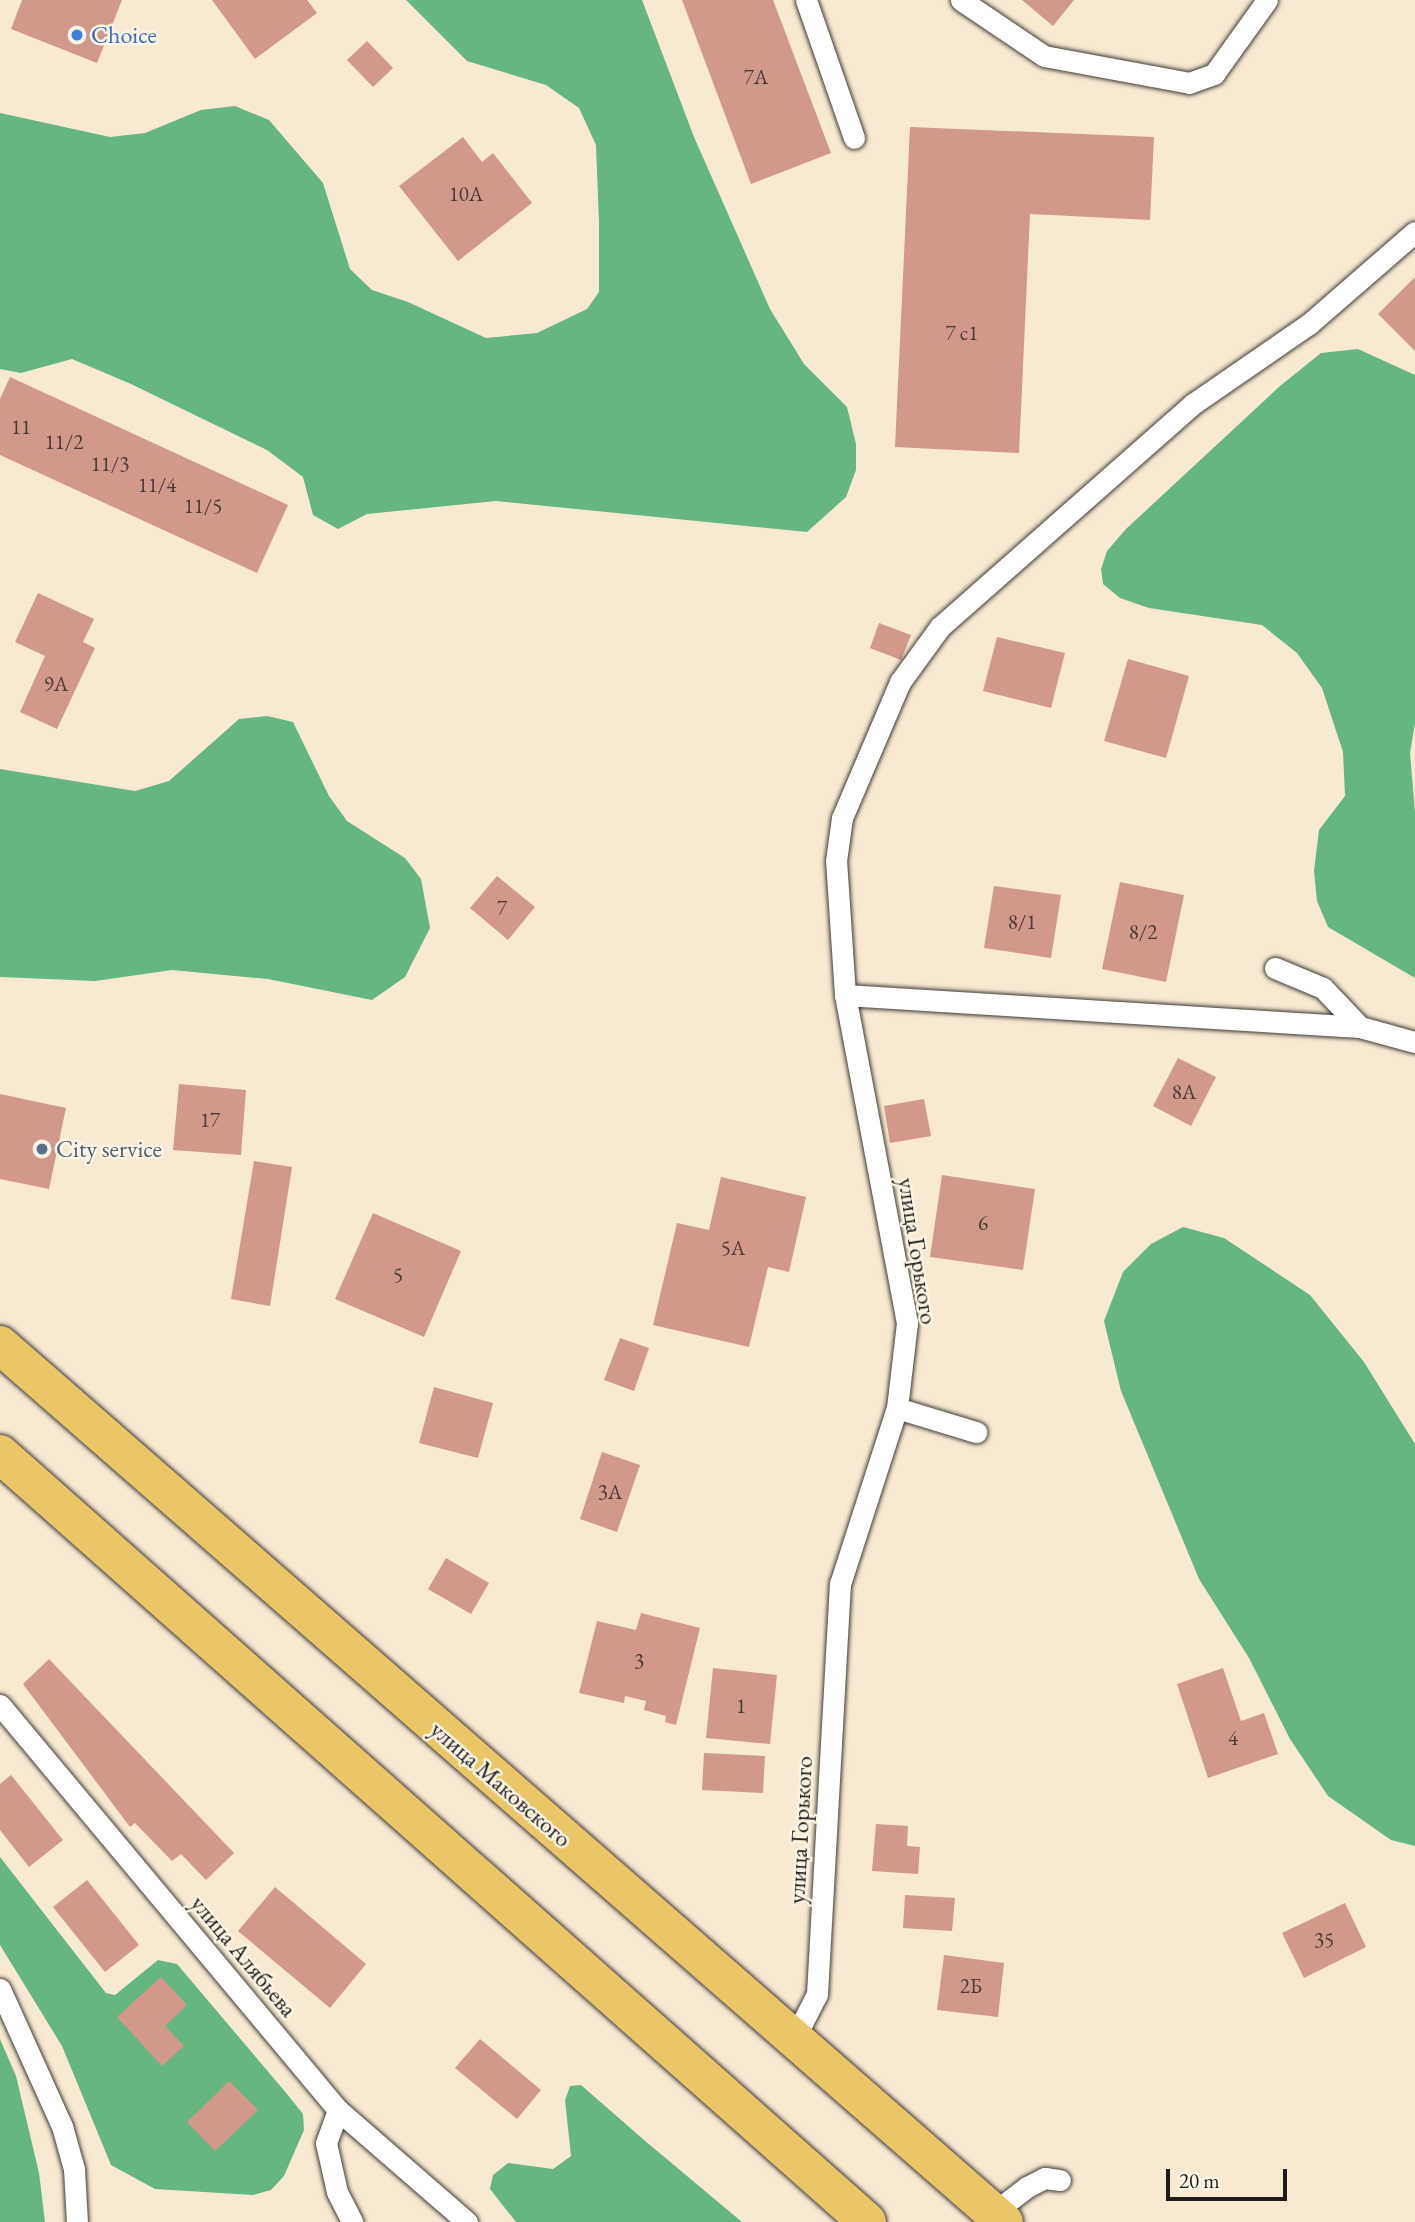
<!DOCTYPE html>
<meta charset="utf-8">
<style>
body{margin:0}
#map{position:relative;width:1415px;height:2222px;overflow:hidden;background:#f8e9d2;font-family:"EB Garamond",serif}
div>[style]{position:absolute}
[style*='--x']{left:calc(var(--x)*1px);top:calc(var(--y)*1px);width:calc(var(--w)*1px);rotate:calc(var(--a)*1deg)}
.forest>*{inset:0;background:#65b681}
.building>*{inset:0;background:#d1988b}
.roads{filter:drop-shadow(0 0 2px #3d3b37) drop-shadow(0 0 2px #3d3b37)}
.service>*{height:21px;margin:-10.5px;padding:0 10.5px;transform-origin:10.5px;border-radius:10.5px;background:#fff}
.trunk>*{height:38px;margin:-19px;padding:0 19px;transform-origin:19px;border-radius:19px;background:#ebc669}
.dots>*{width:19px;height:19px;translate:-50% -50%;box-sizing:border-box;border:4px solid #fcf5e5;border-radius:50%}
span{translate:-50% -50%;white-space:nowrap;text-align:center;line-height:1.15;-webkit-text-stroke:5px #fcf5e5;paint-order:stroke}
.number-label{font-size:21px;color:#493b38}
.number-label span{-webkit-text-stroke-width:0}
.shop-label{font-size:24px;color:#366cbe}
.left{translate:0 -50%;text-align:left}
.service-label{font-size:24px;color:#4e5e75}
.street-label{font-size:24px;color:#1c1c1c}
.scale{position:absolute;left:1166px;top:2169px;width:121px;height:32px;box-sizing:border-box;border:4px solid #1c1c1c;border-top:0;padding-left:9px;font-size:21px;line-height:24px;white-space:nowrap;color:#1c1c1c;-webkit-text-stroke:5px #fcf5e5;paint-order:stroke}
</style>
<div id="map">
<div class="forest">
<i style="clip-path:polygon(406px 0,642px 0,694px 137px,770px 309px,804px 364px,847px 407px,856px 444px,856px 470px,846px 497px,807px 532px,496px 501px,367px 514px,338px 529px,313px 515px,303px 477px,267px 450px,131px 384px,72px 359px,21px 373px,0 369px,0 113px,110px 137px,145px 133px,201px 110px,235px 106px,269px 120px,323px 183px,350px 269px,372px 290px,408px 302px,486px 338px,537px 333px,587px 309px,599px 292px,599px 223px,596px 145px,579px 108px,546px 85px,467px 61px)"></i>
<i style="clip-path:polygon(1358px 349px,1415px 375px,1415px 723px,1410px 753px,1415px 812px,1415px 978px,1328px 927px,1317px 901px,1314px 871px,1319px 830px,1345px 796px,1343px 752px,1322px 688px,1297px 653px,1262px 625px,1149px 608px,1120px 598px,1103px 584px,1101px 569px,1107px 551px,1126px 529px,1280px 386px,1321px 353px)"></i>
<i style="clip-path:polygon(267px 716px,293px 722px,329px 796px,347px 821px,405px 858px,421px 879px,430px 928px,405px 977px,372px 1000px,268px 979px,172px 970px,95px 981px,0 977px,0 769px,135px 791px,169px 781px,239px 719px)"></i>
<i style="clip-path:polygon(1183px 1227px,1224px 1238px,1310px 1295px,1364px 1362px,1415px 1444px,1415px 1846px,1391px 1840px,1328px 1796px,1290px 1739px,1249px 1658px,1199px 1579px,1121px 1391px,1104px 1321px,1123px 1272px,1151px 1244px)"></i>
<i style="clip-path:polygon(0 1857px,106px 1993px,115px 1995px,158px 1960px,177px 1964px,287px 2094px,303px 2114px,304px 2130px,284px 2176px,271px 2190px,253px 2195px,155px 2189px,111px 2165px,62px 2046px,0 1945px)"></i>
<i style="clip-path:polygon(0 2039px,16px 2076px,39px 2173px,45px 2222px,0 2222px)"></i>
<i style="clip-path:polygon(581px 2085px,644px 2140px,742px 2222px,516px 2222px,490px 2189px,493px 2175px,508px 2163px,553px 2169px,571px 2156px,565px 2100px,570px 2086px)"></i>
</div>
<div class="building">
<i style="clip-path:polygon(22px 0,122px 0,97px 63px,11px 29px)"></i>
<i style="clip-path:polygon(212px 0,307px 0,317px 13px,255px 59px)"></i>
<i style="clip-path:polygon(682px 0,773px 0,831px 153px,751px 184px)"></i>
<i style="clip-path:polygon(1022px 0,1074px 0,1053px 26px)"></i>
<i style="clip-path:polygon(367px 41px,393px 68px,373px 87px,347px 60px)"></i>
<i style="clip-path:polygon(910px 127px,1154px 137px,1150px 220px,1030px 214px,1019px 453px,895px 447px)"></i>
<i style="clip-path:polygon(463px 137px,482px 162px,493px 153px,532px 203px,458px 261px,399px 186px)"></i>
<i style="clip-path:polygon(1415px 277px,1415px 351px,1378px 314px)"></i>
<i style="clip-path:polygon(10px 377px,288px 505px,257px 573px,0 455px,0 399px)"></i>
<i style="clip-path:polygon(38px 593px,94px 619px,83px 642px,95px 648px,57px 729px,20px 712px,45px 656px,15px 642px)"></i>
<i style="clip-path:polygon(879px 623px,911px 635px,901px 660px,870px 648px)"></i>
<i style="clip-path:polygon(997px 637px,1065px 653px,1051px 708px,983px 691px)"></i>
<i style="clip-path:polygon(1128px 659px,1189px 676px,1166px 758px,1104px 741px)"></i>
<i style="clip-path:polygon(497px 876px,535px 907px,508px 940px,470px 908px)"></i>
<i style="clip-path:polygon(1120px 882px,1184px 895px,1166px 982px,1102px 969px)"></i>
<i style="clip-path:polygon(994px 886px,1061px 895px,1051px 958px,984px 948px)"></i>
<i style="clip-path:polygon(1178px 1058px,1216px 1077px,1191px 1126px,1153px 1106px)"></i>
<i style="clip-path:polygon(179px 1084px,246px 1090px,241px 1155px,173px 1150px)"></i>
<i style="clip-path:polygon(0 1094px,66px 1108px,49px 1189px,0 1179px)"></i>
<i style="clip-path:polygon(924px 1099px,931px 1136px,890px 1143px,884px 1106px)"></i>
<i style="clip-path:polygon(254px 1161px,292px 1167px,270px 1306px,231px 1299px)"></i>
<i style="clip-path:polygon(942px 1175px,1035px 1189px,1023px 1270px,930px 1257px)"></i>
<i style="clip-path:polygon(721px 1177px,806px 1197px,789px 1272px,768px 1267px,749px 1347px,653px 1325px,677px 1223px,709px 1230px)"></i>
<i style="clip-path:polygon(373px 1213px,461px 1251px,424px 1337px,335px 1299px)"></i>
<i style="clip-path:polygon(620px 1338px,649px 1348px,634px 1391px,604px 1380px)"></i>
<i style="clip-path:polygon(434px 1387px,493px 1403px,478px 1458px,419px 1443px)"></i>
<i style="clip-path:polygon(602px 1452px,640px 1465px,617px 1532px,580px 1519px)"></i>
<i style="clip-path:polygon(446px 1558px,489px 1583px,471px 1614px,428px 1589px)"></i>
<i style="clip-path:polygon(641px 1613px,700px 1628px,676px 1725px,665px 1722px,666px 1716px,644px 1710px,646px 1701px,625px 1696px,624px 1703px,579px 1693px,597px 1621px,636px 1630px)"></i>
<i style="clip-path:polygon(49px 1659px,234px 1853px,206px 1880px,181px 1854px,172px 1861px,135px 1823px,130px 1827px,23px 1684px)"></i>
<i style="clip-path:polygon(713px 1668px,777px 1675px,770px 1744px,706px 1738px)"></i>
<i style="clip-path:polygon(1223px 1668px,1241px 1721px,1264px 1713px,1278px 1754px,1208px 1778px,1177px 1684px)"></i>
<i style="clip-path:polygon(704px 1753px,765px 1756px,763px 1793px,702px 1790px)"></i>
<i style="clip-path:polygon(11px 1775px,63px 1840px,29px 1867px,0 1830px,0 1784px)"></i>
<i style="clip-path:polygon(876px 1824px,908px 1826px,907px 1846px,920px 1847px,918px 1874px,872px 1871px)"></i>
<i style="clip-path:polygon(87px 1880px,139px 1945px,105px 1972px,53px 1907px)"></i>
<i style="clip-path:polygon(275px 1887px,366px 1964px,330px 2008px,238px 1931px)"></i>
<i style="clip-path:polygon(905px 1895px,955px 1898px,952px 1931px,903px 1928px)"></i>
<i style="clip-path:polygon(1345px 1903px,1366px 1947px,1304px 1978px,1282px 1933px)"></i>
<i style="clip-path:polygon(944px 1955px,1004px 1963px,998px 2017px,937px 2010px)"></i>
<i style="clip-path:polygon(161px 1977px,187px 2005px,165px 2026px,184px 2046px,162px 2066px,117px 2017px)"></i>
<i style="clip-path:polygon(480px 2039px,541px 2090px,517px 2119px,455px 2068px)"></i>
<i style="clip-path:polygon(229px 2081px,258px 2110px,215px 2151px,187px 2122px)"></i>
</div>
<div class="roads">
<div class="service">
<i style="--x:806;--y:0;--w:146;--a:70.8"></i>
<i style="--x:961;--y:0;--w:100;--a:34"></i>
<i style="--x:1044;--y:56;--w:147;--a:10.5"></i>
<i style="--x:1189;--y:83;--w:27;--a:-20"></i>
<i style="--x:1214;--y:74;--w:91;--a:-54.4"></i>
<i style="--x:1275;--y:968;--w:52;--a:22.6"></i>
<i style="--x:1323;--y:988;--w:54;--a:46.5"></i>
<i style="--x:845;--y:995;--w:516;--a:3.56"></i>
<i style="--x:1360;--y:1027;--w:57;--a:15.3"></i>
<i style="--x:897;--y:1408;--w:83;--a:16.9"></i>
<i style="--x:0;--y:1705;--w:528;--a:50.15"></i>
<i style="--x:338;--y:2110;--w:171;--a:41"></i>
<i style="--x:0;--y:1989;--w:150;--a:65.7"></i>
<i style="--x:62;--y:2126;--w:45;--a:74.4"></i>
<i style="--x:74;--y:2169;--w:53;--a:86.8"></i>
<i style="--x:795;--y:2037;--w:48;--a:-62.9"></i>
<i style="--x:817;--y:1994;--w:411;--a:-86.8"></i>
<i style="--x:840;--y:1584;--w:185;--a:-72.1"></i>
<i style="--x:897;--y:1408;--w:86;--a:-83.3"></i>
<i style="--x:907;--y:1323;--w:334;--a:-100.7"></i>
<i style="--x:845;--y:995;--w:134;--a:-93.8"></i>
<i style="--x:836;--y:861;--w:43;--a:-82.1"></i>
<i style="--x:842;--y:818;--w:148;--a:-66.9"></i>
<i style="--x:900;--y:682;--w:68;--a:-54"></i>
<i style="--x:940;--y:627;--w:337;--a:-41.4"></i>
<i style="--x:1193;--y:404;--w:141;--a:-34.6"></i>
<i style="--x:1309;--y:324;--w:140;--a:-41"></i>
<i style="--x:338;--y:2110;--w:35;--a:110"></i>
<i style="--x:326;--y:2143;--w:50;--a:77.3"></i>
<i style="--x:337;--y:2192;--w:34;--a:63"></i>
<i style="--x:993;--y:2213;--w:43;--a:-37.4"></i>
<i style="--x:1027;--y:2187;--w:20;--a:-27"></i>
<i style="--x:1045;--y:2178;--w:15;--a:8"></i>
</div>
<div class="trunk">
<i style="--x:0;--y:1345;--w:1333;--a:41.14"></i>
<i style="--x:0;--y:1454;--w:1158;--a:41.53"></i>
</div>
</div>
<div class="dots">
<i style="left:77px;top:35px;background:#3f7fe0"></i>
<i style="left:42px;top:1149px;background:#5c6f8a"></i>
</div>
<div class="number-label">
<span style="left:756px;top:77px">7А</span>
<span style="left:466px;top:194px">10А</span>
<span style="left:962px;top:333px">7 с1</span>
<span style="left:21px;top:427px">11</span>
<span style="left:64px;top:442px">11/2</span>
<span style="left:110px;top:464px">11/3</span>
<span style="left:157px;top:485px">11/4</span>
<span style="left:203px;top:506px">11/5</span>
<span style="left:56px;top:684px">9А</span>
<span style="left:502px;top:908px">7</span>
<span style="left:1022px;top:922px">8/1</span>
<span style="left:1143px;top:932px">8/2</span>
<span style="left:1184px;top:1092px">8А</span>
<span style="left:210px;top:1120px">17</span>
<span style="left:983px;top:1223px">6</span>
<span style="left:733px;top:1248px">5А</span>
<span style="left:398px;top:1275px">5</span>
<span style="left:610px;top:1492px">3А</span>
<span style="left:639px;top:1661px">3</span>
<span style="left:741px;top:1706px">1</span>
<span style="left:1233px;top:1738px">4</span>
<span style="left:1324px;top:1940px">35</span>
<span style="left:971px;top:1986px">2Б</span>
</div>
<div class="shop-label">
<span class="left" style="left:91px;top:35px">Choice</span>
</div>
<div class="service-label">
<span class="left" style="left:56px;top:1149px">City service</span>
</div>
<div class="street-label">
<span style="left:918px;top:1251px;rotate:81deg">улица Горького</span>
<span style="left:501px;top:1784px;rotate:41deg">улица Маковского</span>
<span style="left:800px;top:1830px;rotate:-87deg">улица Горького</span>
<span style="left:244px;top:1956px;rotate:50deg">улица Алябьева</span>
</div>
<div class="scale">20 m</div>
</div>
